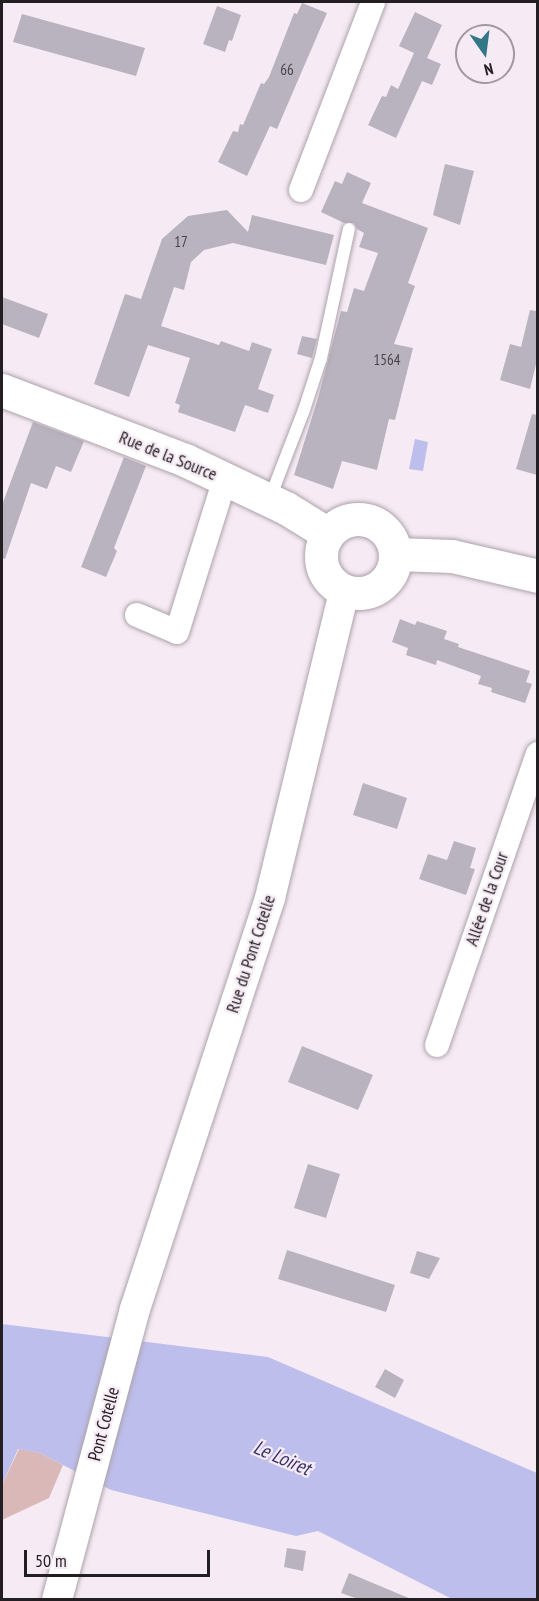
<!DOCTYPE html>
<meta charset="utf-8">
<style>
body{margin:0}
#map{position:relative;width:539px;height:1601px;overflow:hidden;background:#f6ebf4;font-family:"PT Sans Narrow",sans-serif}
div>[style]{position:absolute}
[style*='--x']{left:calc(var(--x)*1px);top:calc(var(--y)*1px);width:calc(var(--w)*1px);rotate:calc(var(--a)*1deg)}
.green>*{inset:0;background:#dab8b8}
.water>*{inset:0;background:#bdbeec}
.building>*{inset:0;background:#b9b3bf}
.roads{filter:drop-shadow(0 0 2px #ada2ab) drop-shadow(0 0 2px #ada2ab)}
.service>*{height:12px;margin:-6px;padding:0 6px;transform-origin:6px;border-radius:6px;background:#fff}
.minor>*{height:24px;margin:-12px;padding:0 12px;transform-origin:12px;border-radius:12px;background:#fff}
.tertiary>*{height:30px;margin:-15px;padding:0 15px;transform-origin:15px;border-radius:15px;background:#fff}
.secondary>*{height:33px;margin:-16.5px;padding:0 16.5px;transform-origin:16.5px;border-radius:16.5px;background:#fff}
.secondary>.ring{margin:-16.5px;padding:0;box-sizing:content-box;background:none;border:33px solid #fff;border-radius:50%}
span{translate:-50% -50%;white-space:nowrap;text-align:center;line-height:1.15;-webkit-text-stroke:4.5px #f6ebf4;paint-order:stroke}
.number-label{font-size:15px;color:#484348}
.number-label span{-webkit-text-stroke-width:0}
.street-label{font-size:18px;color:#221e21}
.water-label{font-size:20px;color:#38346b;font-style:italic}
.frame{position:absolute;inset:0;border:3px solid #221e21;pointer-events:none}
.north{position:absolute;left:455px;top:24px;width:60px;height:60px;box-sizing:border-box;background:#f6ebf4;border:2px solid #a199a0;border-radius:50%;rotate:166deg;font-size:16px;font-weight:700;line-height:24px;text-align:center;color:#221e21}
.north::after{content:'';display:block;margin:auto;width:21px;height:27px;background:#327785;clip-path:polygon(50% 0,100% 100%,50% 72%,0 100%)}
.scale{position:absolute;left:24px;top:1550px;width:186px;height:27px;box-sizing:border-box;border:3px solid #221e21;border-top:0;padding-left:8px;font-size:18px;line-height:21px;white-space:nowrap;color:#221e21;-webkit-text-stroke:4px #f6ebf4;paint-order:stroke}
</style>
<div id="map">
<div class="green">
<i style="clip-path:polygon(19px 1449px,40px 1453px,63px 1465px,49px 1498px,2px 1520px,2px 1485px)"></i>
</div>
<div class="water">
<i style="clip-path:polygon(415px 439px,428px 442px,423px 471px,409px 469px)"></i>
<i style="clip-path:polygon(2px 1324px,268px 1357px,537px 1473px,537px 1599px,452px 1599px,318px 1531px,296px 1536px,111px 1490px,40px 1453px,18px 1449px,2px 1485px)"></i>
</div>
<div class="building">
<i style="clip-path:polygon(302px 3px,327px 13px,277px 129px,270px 126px,247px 176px,218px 162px,233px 131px,238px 132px,240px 124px,243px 125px,261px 83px,264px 84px,269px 77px,294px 13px,297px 14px)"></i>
<i style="clip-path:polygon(217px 6px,241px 15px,232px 41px,229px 40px,225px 52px,203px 44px)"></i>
<i style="clip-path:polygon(415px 12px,442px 25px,427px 58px,441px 64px,432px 85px,422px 81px,396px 138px,368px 125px,382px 96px,386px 97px,391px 85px,398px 89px,414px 53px,399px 46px)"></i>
<i style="clip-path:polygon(22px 14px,145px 48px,136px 76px,13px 42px)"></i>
<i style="clip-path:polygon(445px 164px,474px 171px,460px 225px,433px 215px)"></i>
<i style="clip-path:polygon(347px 172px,371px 183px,362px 203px,428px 228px,408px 283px,415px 286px,394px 344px,413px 348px,395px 420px,389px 419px,377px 470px,342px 461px,333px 489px,294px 475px,318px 398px,341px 311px,347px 312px,354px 288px,364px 291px,378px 253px,359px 247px,364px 233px,357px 229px,354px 223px,344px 223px,321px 212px,335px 181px,342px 184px)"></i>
<i style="clip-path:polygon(227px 210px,248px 232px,252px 215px,334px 235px,326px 265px,233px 243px,204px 250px,191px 262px,184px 290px,174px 287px,161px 326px,219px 345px,221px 341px,249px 351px,252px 342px,272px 349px,258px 389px,274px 395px,268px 413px,245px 405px,235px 432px,178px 412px,180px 405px,175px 403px,190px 358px,148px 345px,129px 397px,94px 384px,125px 294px,141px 299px,162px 239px,188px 216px)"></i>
<i style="clip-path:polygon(2px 297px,48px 314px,39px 338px,2px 324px)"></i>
<i style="clip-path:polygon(530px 310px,537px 311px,537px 360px,530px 389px,500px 380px,510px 344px,521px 347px)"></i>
<i style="clip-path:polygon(302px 336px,317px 339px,312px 358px,297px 354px)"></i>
<i style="clip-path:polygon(532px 414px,537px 415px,537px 475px,516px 469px)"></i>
<i style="clip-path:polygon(33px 422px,84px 441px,71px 472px,56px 466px,47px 489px,31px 483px,5px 559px,2px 558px,2px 505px)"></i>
<i style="clip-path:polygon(124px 457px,146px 466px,114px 548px,117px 551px,106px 577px,81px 567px)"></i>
<i style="clip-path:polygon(400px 619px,415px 625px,417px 621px,447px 631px,444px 639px,459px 644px,458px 647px,530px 671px,526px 682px,532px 684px,525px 703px,491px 692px,492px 688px,478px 684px,481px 676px,437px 660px,436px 665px,406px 655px,408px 648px,392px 642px)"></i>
<i style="clip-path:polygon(363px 783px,407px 798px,397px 829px,353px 815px)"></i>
<i style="clip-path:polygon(454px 841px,476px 848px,470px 868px,475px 869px,466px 895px,419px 879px,428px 854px,447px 860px)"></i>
<i style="clip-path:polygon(302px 1046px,373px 1075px,358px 1110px,288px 1082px)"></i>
<i style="clip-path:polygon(308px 1164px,340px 1174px,326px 1218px,294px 1208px)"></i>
<i style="clip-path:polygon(287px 1250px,395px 1285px,386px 1312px,278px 1279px)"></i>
<i style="clip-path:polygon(417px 1251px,440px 1258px,429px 1279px,410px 1273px)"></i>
<i style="clip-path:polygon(385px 1369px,404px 1380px,395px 1398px,375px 1387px)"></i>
<i style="clip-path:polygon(287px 1548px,306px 1551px,303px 1571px,284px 1567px)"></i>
<i style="clip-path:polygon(349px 1573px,411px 1599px,358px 1599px,341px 1593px)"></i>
</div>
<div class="roads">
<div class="service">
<i style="--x:270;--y:498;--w:94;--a:-68.9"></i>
<i style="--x:304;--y:410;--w:55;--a:-71.9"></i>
<i style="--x:321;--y:358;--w:132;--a:-77.8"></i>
</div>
<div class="minor">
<i style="--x:301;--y:190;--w:201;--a:-69"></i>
<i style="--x:137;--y:615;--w:43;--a:23"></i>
<i style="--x:177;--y:632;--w:160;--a:-72.6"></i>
<i style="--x:437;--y:1045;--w:308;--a:-70.9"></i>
</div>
<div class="tertiary">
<i style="--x:57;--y:1600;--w:301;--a:-75"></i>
<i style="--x:135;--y:1309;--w:433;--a:-71.8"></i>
<i style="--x:270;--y:898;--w:316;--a:-76.4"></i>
</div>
<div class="secondary">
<i style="--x:2;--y:390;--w:196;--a:20.9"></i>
<i style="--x:185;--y:460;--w:112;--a:25.4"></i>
<i style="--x:286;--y:508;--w:49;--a:31.8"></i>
<i class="ring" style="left:321px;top:519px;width:41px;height:41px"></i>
<i style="--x:396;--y:554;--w:56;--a:2"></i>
<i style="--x:452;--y:556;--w:88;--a:13.1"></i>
</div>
</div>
<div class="number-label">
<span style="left:287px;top:70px">66</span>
<span style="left:181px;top:242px">17</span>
<span style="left:387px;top:360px">1564</span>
</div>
<div class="street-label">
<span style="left:168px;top:456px;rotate:22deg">Rue de la Source</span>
<span style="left:487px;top:899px;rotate:-71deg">Allée de la Cour</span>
<span style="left:251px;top:954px;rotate:-72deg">Rue du Pont Cotelle</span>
<span style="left:104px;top:1424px;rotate:-75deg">Pont Cotelle</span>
</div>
<div class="water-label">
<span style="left:282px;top:1458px;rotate:23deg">Le Loiret</span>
</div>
<div class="frame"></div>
<div class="north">N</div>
<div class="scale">50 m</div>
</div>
